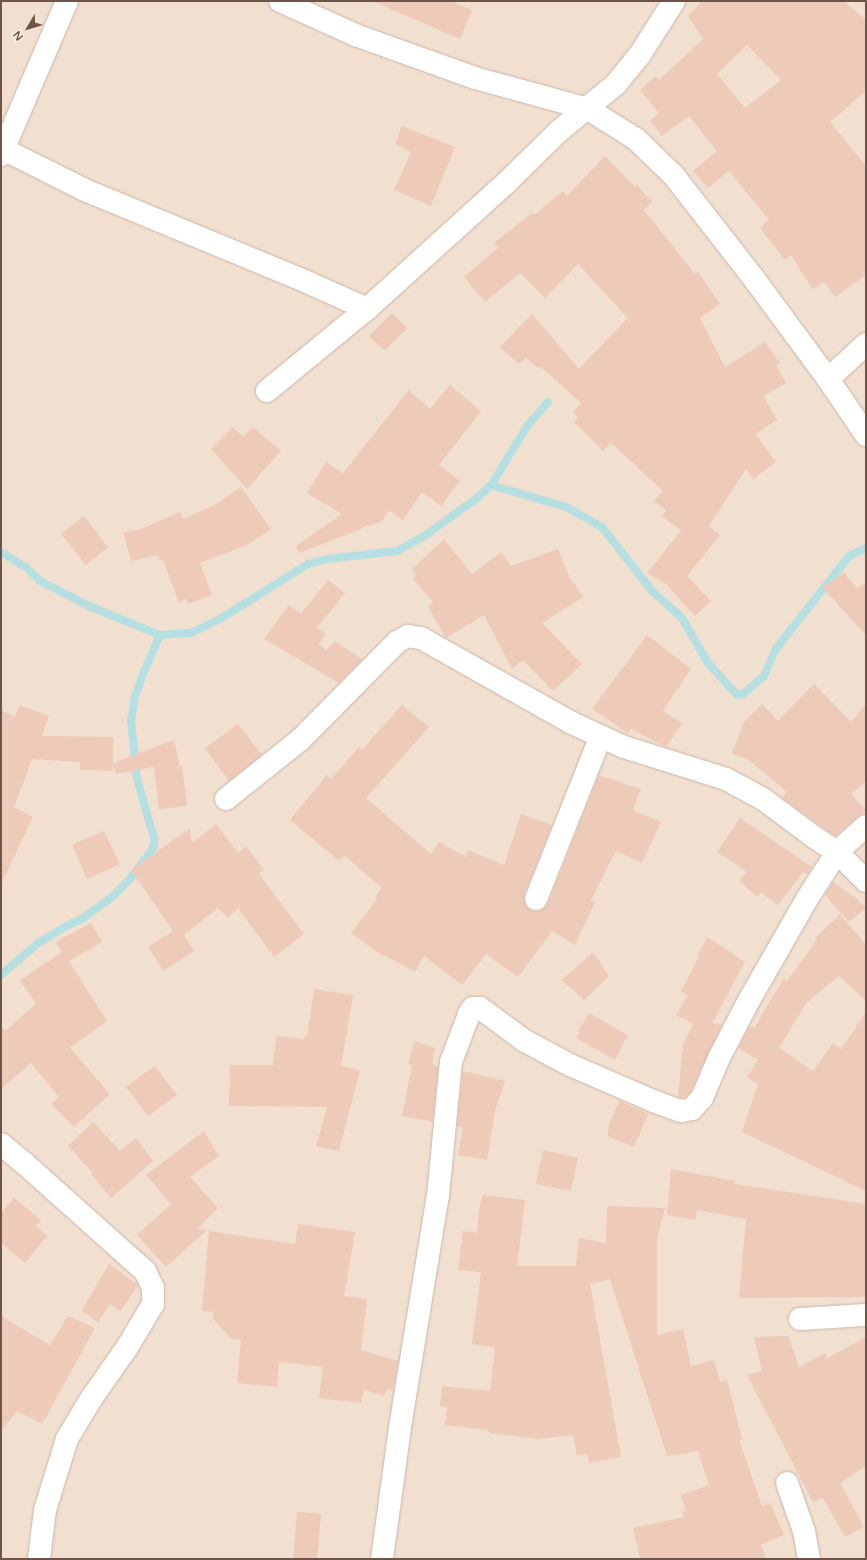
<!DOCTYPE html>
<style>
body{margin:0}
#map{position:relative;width:867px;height:1560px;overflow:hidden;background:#faeee0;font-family:"Varela Round",sans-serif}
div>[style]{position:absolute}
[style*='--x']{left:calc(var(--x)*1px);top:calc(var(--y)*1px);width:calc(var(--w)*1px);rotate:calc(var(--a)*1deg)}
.residential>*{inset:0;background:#f1dfcf}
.stream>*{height:8px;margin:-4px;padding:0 4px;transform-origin:4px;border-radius:4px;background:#b6dfe2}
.building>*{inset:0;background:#eecab9}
.roads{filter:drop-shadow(0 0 1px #cab5a8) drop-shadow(0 0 1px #cab5a8)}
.street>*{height:22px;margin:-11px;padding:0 11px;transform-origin:11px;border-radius:11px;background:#fff}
span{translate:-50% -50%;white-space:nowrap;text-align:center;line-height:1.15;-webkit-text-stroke:3px #fef2e6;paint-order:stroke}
.frame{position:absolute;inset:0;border:2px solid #6f5449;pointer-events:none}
.north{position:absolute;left:8px;top:8px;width:40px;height:40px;-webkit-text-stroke:3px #fef2e6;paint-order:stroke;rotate:232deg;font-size:11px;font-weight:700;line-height:16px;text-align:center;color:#6f5449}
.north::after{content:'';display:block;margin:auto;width:14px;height:18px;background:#6f5449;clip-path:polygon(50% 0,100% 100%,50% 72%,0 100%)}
</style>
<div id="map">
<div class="residential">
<i style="clip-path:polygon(1px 1px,866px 1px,866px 1559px,1px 1559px)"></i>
</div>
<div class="stream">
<i style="--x:491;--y:485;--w:78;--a:16.3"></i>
<i style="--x:566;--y:507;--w:41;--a:29.1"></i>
<i style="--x:602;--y:527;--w:81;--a:52"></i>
<i style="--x:652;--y:591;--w:40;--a:42"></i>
<i style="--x:682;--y:618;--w:52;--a:60"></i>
<i style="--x:708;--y:663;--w:43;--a:47.8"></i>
<i style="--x:737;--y:695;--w:6;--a:-9"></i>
<i style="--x:743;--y:694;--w:28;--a:-41"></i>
<i style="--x:764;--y:676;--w:28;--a:-67"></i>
<i style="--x:775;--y:650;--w:120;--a:-51.8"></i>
<i style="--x:849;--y:556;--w:19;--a:-25"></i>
<i style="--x:1;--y:552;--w:31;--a:32"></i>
<i style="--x:27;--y:568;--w:18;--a:45"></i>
<i style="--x:40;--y:581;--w:57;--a:27"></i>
<i style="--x:91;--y:607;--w:74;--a:22.1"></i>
<i style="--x:160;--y:635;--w:31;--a:-4"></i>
<i style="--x:191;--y:633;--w:32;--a:-26"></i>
<i style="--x:220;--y:619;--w:104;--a:-32"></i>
<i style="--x:308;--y:564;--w:20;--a:-15"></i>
<i style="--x:327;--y:559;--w:70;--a:-6.5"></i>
<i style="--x:397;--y:551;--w:33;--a:-29"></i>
<i style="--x:426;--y:535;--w:62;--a:-35.8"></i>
<i style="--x:476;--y:499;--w:21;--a:-43"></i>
<i style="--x:491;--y:485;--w:70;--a:-58.3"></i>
<i style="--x:528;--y:425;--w:30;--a:-49"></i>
<i style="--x:1;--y:975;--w:49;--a:-40.9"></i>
<i style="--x:38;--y:943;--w:27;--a:-31"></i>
<i style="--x:61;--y:929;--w:25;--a:-27"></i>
<i style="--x:83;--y:918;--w:37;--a:-36"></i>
<i style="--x:113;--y:896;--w:24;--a:-45"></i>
<i style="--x:130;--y:879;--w:39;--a:-53"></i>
<i style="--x:153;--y:848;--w:10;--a:-84"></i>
<i style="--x:154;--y:838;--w:61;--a:-106.1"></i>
<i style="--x:137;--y:779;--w:58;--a:-95.9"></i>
<i style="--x:131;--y:721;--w:24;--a:-81"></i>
<i style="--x:135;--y:697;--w:24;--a:-71"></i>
<i style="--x:143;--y:674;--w:43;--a:-66.4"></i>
</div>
<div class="building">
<i style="clip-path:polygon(372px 1px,451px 1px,472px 10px,460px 39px)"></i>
<i style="clip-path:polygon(evenodd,702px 1px,844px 1px,866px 20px,866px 91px,830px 122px,866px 166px,866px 275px,835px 297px,824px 282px,812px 289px,791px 255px,785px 260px,760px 228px,769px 220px,729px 171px,708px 188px,693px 171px,717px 151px,689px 116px,662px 136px,650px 121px,659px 113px,640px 90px,656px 76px,659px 80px,703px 39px,688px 16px,702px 1px,747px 45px,781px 80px,745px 108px,717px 74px,747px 45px)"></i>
<i style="clip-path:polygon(402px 126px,455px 147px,431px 206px,394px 190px,411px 152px,395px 144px)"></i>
<i style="clip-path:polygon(605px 156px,635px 187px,637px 185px,652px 202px,644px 210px,695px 274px,698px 272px,720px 304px,700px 318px,725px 367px,765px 342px,780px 363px,776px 365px,786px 383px,763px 396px,777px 420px,755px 434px,776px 462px,753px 479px,746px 469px,709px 526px,720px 535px,687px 576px,711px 601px,695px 616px,666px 584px,647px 573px,681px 531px,662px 516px,666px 510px,654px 501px,663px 491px,611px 443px,603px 451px,574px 422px,578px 418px,573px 413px,581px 403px,540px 366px,538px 368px,526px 358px,519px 364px,500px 347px,532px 314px,579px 369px,628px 318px,578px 264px,545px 298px,520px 273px,485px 302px,464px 277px,498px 248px,494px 243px,532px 213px,534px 215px,563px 191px,567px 196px)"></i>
<i style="clip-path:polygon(392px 313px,407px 328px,385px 351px,369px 336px)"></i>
<i style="clip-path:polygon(450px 385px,481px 411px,439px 465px,460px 481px,441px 506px,422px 492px,403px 520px,389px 510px,381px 522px,369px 526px,367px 525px,359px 530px,299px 553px,296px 546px,342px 514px,307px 493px,326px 462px,343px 473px,409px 390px,430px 409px)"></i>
<i style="clip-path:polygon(233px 427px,243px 437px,253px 427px,281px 451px,247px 489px,211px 449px)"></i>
<i style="clip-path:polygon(241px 487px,271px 529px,249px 544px,200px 563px,212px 595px,189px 604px,185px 599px,179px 603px,163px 560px,160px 561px,158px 555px,131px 561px,123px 532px,141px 529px,180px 512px,183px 519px,216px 504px)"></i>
<i style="clip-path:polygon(84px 516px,108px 547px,86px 565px,61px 534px)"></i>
<i style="clip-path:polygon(444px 539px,472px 574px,501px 552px,511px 566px,558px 549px,569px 576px,583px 597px,542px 623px,582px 664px,553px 691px,523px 660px,512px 669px,484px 615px,446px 638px,428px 607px,433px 602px,413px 579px,416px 575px,412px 569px)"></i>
<i style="clip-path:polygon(844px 573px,857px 588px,866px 583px,866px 635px,822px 587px)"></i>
<i style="clip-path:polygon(328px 580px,345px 593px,317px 628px,326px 634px,319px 644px,326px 650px,335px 641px,362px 659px,339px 683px,264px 639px,289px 605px,301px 614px)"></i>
<i style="clip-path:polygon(647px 635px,691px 669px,663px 711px,682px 723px,666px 747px,631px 729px,628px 733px,592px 709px)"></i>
<i style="clip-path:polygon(814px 684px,851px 722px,866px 704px,866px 781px,851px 794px,866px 810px,835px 836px,782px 798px,787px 792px,749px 760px,732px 754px,744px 722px,762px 704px,778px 721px)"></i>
<i style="clip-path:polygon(19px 705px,49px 716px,42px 736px,113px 737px,113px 763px,174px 740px,180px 767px,182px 765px,187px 806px,159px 809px,154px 767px,116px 774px,113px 765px,113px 771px,80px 770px,80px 762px,32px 759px,14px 807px,33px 817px,1px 884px,1px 710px,15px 717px)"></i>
<i style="clip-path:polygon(402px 705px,429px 727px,366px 798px,431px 854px,439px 842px,466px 857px,468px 850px,504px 865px,521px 814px,552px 825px,524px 895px,524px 900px,526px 906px,532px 911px,537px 911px,543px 909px,548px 904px,599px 775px,641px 789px,633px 810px,661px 822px,642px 863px,616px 851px,591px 900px,595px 902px,575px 945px,552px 931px,518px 977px,486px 954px,462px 985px,424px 956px,415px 972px,384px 955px,383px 956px,351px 933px,377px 899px,375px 897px,382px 888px,345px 856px,339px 861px,290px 820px,327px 775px,331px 779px,359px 747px,362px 750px)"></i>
<i style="clip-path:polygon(238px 724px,262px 755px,229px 781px,205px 748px)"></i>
<i style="clip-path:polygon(740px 818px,812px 867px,807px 875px,804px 871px,778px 905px,761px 892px,757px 897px,739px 880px,747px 872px,717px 852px)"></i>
<i style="clip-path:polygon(216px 824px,238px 853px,246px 846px,264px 870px,259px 874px,304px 934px,274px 957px,238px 908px,228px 918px,218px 908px,184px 935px,194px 951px,163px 971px,148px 947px,173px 931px,131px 870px,190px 828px,192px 843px)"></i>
<i style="clip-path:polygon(104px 831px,120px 864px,87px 879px,72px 845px)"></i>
<i style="clip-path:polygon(833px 882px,856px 898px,866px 908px,849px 922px,825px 895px)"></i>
<i style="clip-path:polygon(840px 914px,866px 945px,866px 1001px,839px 976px,806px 1003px,779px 1048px,813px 1071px,833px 1043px,841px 1049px,866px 1012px,866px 1191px,742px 1132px,758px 1084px,747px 1077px,758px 1060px,738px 1048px,749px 1027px,754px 1028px,784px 978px,787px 981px,817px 940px,815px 938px)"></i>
<i style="clip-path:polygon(91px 923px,102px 942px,69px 961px,107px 1021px,70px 1048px,110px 1094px,74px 1127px,51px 1104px,59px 1097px,31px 1063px,1px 1089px,1px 1029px,7px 1029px,36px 1004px,20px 980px,62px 952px,56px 942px)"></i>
<i style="clip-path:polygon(707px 937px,745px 962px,712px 1023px,722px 1024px,691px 1091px,686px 1097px,682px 1098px,678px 1097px,683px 1045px,693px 1024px,685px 1019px,676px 1016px,688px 995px,681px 991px,699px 957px,697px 956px)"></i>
<i style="clip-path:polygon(593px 952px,609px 976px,584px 1000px,562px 980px)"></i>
<i style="clip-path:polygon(314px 989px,353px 995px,341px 1066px,360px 1070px,339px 1151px,316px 1146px,327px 1107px,229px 1106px,230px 1065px,273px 1065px,276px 1036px,304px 1039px,304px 1036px,307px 1036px)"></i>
<i style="clip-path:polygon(589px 1013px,628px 1035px,615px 1060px,576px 1038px,580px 1031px,578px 1031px)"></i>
<i style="clip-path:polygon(414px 1041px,435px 1048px,432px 1064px,438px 1066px,433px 1122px,402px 1116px,412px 1065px,408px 1064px)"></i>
<i style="clip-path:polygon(155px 1066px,177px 1095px,148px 1116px,126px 1087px)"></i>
<i style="clip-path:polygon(463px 1071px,505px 1081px,495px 1111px,487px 1160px,458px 1155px,463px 1127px,457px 1126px)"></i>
<i style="clip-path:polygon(619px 1101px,648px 1114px,634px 1147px,608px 1136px,609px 1125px)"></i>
<i style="clip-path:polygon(93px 1122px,120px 1151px,136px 1138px,153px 1161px,111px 1198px,91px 1174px,93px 1173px,68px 1146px)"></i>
<i style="clip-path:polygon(204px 1131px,219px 1156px,190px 1177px,218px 1208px,197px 1229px,207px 1230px,166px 1267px,137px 1235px,171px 1204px,146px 1175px)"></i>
<i style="clip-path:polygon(543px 1150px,578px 1158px,571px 1191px,536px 1184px)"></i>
<i style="clip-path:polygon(671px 1169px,735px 1181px,735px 1184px,866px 1204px,866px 1297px,739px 1298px,746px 1219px,697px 1210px,696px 1220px,667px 1215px)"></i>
<i style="clip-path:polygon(483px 1195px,525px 1200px,517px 1266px,576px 1266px,579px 1238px,606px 1243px,607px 1206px,665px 1208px,657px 1238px,657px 1335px,683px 1329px,691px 1366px,714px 1360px,720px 1382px,727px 1380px,742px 1439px,739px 1440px,762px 1506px,770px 1503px,784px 1535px,761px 1545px,767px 1559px,640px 1559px,633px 1528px,684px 1517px,682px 1512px,686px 1511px,681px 1495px,709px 1485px,698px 1451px,667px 1456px,610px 1279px,590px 1284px,621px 1457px,589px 1463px,587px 1454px,577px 1455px,573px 1435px,538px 1439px,489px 1433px,489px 1430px,445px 1425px,447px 1407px,440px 1406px,442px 1386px,490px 1391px,495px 1347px,472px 1344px,481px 1272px,458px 1270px,463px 1231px,477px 1233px,479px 1210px)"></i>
<i style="clip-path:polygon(14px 1198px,41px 1220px,36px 1226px,47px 1236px,25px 1263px,1px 1243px,1px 1213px)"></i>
<i style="clip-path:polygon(298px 1224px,355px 1232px,344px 1296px,367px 1299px,361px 1350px,398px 1361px,393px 1391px,387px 1389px,384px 1396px,364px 1390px,361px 1403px,319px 1398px,323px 1367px,279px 1362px,277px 1387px,237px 1383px,241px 1340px,231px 1339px,213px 1319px,213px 1312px,202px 1311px,209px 1231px,295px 1244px)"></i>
<i style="clip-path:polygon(109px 1264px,138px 1285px,121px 1311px,110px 1304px,98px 1323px,82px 1310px)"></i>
<i style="clip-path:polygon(1px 1316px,50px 1345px,68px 1316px,95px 1328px,42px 1424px,17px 1411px,1px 1431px)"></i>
<i style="clip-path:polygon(788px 1336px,799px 1367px,826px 1353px,826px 1359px,866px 1337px,866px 1466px,840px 1483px,864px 1527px,845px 1537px,823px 1498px,813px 1502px,747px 1375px,762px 1371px,754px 1337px)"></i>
<i style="clip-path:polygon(297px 1512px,321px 1514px,317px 1559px,293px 1559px)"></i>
</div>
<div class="roads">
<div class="street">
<i style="--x:280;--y:1;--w:85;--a:24.2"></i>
<i style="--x:358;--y:36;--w:124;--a:19.7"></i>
<i style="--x:475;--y:78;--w:117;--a:15.3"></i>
<i style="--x:588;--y:109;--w:57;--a:32"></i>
<i style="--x:636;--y:139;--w:53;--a:44.2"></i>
<i style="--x:674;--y:176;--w:132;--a:52.1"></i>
<i style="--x:755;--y:280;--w:123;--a:53.6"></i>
<i style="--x:828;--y:379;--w:68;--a:55.8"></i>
<i style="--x:3;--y:149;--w:92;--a:26.6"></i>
<i style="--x:85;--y:190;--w:243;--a:22.5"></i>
<i style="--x:309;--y:283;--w:64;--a:24.1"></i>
<i style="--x:1;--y:155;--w:168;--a:-66.8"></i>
<i style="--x:828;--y:379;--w:52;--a:-42.6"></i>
<i style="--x:267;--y:391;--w:129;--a:-39.4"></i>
<i style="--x:367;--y:309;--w:190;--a:-42.2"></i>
<i style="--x:508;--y:181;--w:71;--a:-44.4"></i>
<i style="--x:559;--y:131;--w:74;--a:-39.5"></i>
<i style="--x:616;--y:84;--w:36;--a:-51"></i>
<i style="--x:639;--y:56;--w:65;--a:-57.5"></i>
<i style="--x:226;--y:799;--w:95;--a:-38.6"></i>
<i style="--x:300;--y:740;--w:138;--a:-45.3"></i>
<i style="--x:397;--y:642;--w:13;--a:-29"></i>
<i style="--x:408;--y:636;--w:13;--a:9"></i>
<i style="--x:421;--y:638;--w:173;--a:29.4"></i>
<i style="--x:572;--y:723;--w:57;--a:24.8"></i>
<i style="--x:624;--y:747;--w:107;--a:17.4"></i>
<i style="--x:726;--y:779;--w:42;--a:28.4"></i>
<i style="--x:763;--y:799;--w:64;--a:36.7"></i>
<i style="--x:814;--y:837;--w:27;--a:33"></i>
<i style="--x:837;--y:852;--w:41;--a:45"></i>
<i style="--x:536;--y:899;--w:175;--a:-68.3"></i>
<i style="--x:1;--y:1144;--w:30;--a:40"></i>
<i style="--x:24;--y:1163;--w:162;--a:41.8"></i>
<i style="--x:145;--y:1271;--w:19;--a:65"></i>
<i style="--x:153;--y:1288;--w:16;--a:90"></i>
<i style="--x:153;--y:1304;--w:49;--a:120.8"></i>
<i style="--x:128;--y:1346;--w:65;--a:124.9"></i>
<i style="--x:91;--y:1399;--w:47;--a:121"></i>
<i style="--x:67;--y:1439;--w:74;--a:107.2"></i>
<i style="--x:45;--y:1510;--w:49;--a:97"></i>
<i style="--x:800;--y:1319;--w:66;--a:-3.5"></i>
<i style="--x:787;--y:1483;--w:51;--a:70.5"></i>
<i style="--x:804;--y:1531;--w:28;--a:80"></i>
<i style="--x:382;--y:1559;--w:133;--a:-82.2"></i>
<i style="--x:400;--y:1427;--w:234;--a:-80.7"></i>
<i style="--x:438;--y:1196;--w:135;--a:-84.5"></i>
<i style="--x:451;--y:1062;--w:51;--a:-69.4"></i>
<i style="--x:469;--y:1014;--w:7;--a:-56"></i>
<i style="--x:473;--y:1008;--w:7;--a:0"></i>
<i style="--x:480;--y:1008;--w:56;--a:36.3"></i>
<i style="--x:525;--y:1041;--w:51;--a:28.1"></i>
<i style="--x:570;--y:1065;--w:90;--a:23.4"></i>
<i style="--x:653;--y:1101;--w:30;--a:20"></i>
<i style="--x:681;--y:1111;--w:11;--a:-10"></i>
<i style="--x:692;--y:1109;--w:15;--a:-48"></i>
<i style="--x:702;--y:1098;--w:43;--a:-67"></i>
<i style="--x:719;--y:1058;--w:63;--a:-62.6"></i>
<i style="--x:748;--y:1002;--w:119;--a:-60.2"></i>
<i style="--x:807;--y:899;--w:56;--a:-57.4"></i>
<i style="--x:837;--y:852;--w:39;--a:-42"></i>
</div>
</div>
<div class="frame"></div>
<div class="north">N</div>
</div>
